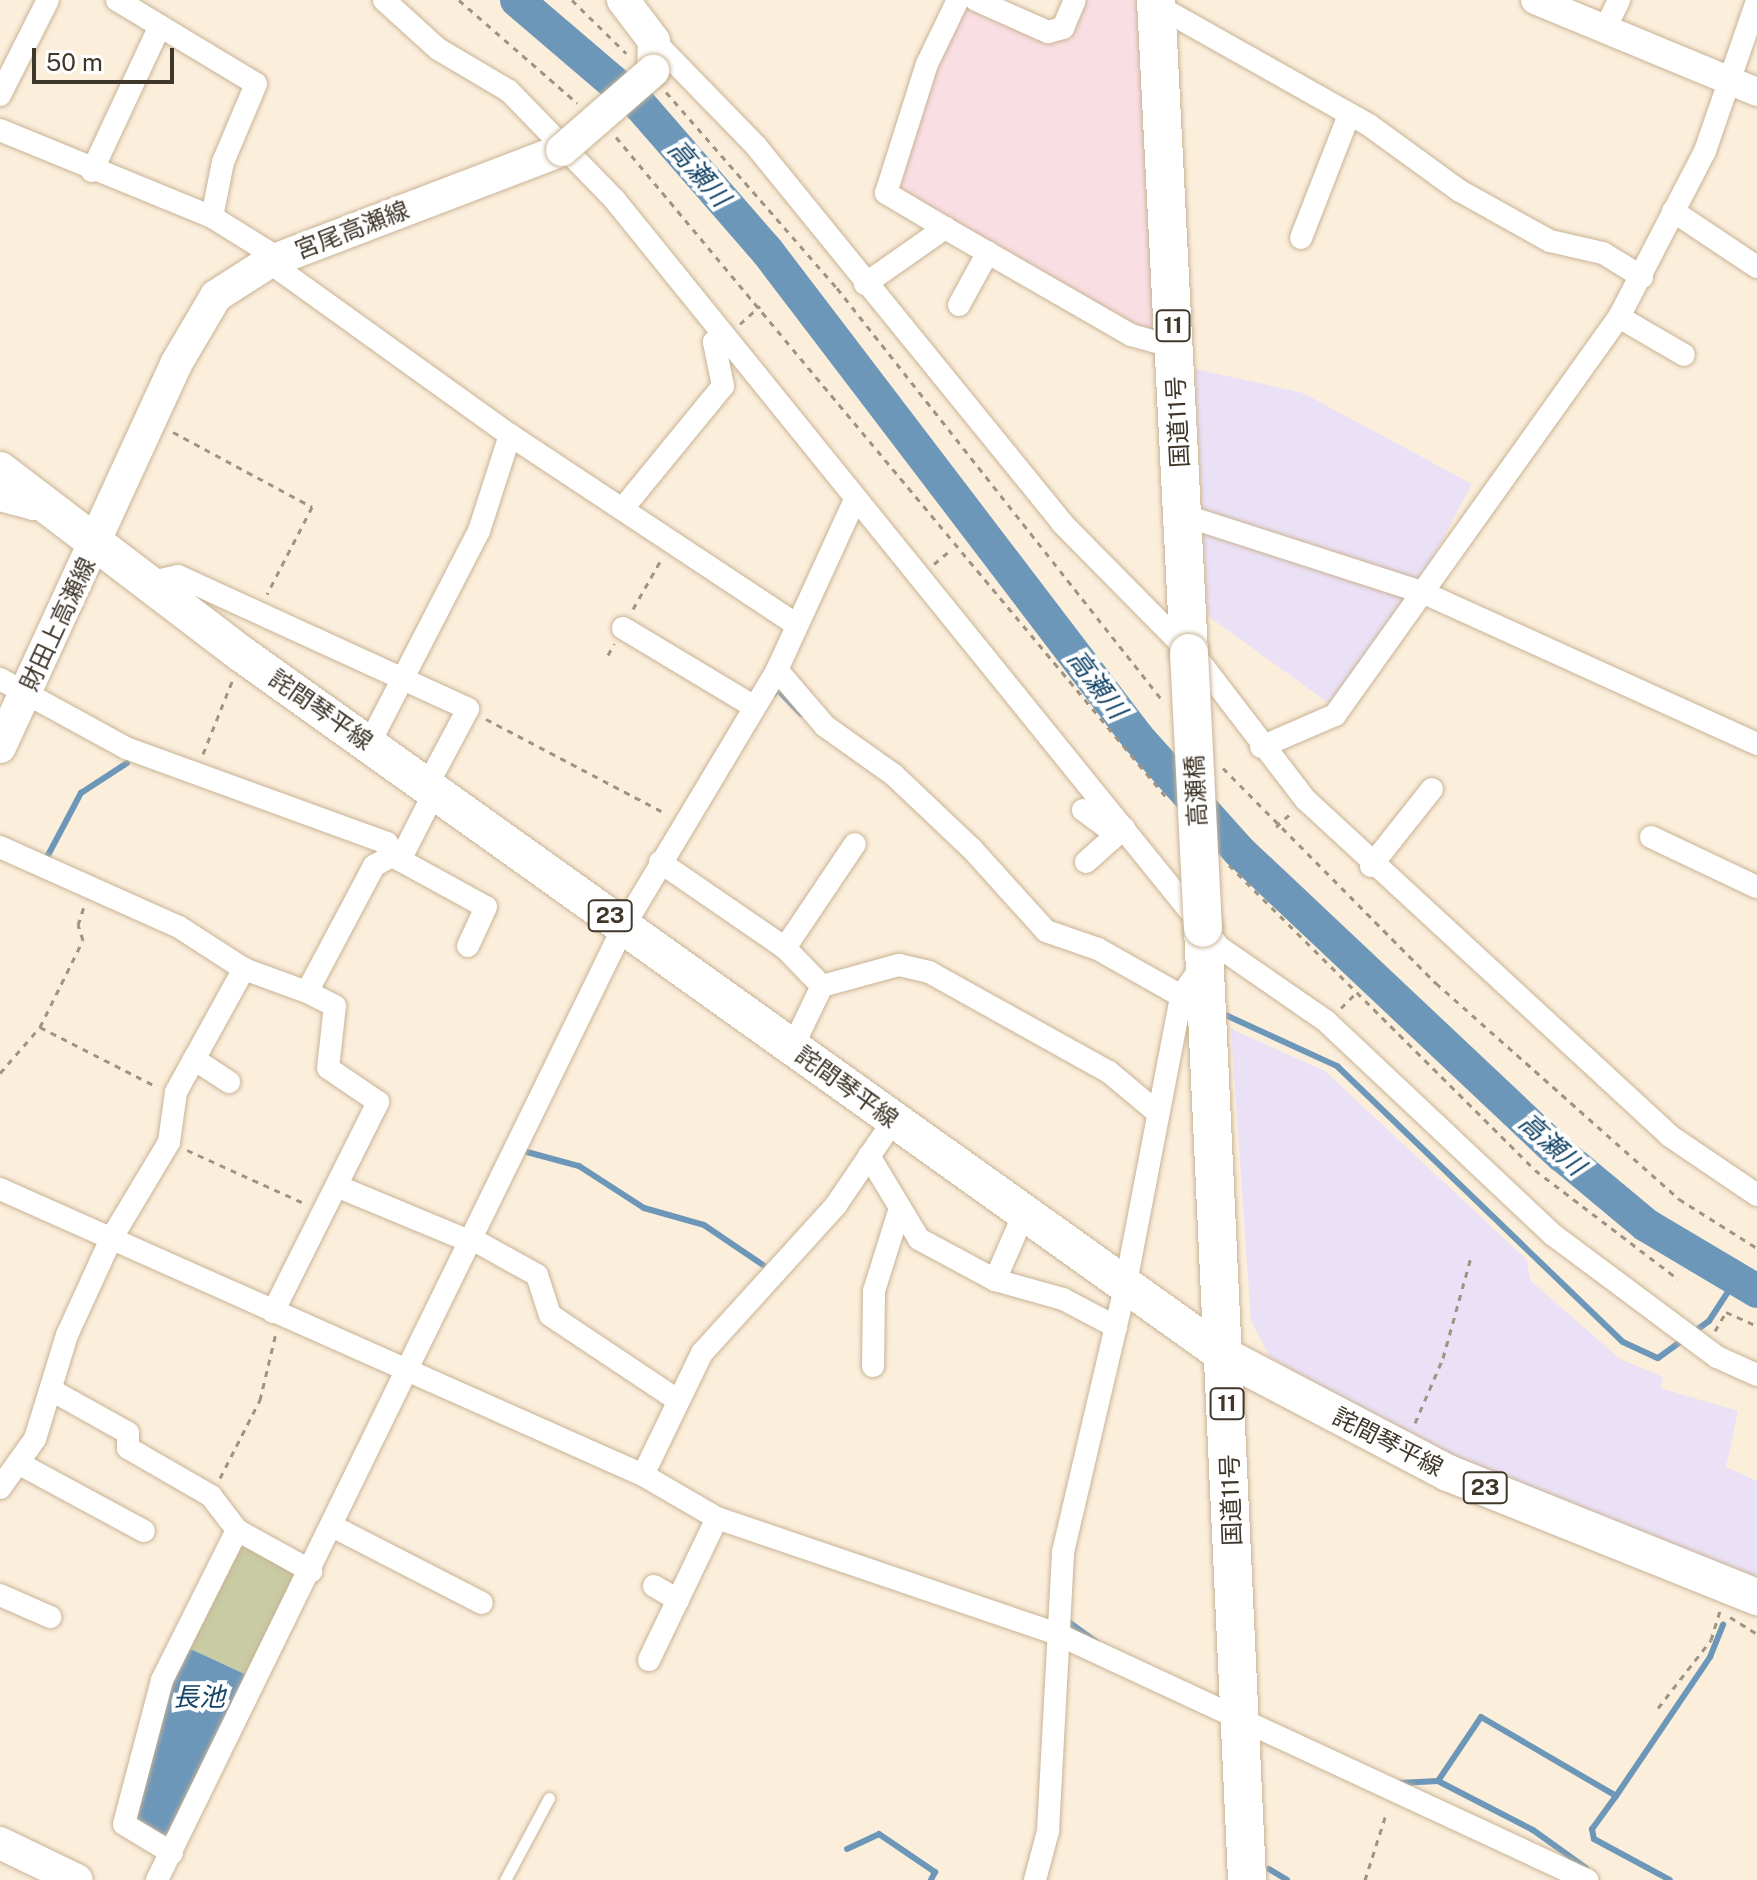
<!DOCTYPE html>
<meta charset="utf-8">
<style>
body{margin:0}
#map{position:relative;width:1757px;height:1880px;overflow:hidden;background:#fbeedb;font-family:"Public Sans","Noto Sans JP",sans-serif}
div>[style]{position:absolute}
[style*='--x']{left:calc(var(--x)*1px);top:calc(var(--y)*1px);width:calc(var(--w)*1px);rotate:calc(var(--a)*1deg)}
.commercial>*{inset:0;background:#ebe1f6}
.medical>*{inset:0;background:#f9dee3}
.green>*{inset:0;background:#c8cba4}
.water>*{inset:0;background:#6d97b9}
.stream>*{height:6px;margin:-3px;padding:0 3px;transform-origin:3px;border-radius:3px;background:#6d97b9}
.river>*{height:34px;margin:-17px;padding:0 17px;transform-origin:17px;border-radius:17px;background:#6d97b9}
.path>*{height:3px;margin-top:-1.5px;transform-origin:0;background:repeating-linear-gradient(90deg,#9e9384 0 6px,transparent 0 12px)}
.roads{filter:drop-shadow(0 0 2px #c8b395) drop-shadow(0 0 2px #c8b395)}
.service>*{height:11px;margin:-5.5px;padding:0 5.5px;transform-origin:5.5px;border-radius:5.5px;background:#fff}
.minor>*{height:22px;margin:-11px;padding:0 11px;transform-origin:11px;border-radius:11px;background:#fff}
.tertiary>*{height:28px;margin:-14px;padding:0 14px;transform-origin:14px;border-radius:14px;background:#fff}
.secondary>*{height:32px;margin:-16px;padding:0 16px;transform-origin:16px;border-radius:16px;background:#fff}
.primary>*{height:36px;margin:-18px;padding:0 18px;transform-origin:18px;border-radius:18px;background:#fff}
.trunk>*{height:38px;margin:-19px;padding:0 19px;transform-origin:19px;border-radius:19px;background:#fff}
.bridges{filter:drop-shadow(0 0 2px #c8b395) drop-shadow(0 0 2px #c8b395)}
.secondary-bridge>*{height:32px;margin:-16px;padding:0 16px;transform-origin:16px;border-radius:16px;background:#fff}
.trunk-bridge>*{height:38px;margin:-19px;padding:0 19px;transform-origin:19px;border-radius:19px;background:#fff}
span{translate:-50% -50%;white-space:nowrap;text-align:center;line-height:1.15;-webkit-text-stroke:8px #fff;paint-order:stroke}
.shield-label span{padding:2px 6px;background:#fff;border:2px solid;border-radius:6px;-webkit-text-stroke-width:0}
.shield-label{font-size:22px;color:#40372b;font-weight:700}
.street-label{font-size:24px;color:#40372b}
.water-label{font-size:26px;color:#114366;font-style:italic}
.scale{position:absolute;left:32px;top:48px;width:142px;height:36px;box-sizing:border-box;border:4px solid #40372b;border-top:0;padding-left:10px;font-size:24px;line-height:28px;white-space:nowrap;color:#40372b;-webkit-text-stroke:6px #fff;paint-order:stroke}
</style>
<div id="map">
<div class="commercial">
<i style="clip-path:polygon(1195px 369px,1303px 393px,1472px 484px,1411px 599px,1334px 707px,1208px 616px)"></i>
<i style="clip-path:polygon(1231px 1029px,1325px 1071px,1526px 1259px,1531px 1281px,1620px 1359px,1663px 1377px,1660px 1388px,1738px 1411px,1726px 1467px,1757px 1481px,1757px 1587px,1454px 1462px,1270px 1357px,1251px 1321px)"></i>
</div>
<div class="medical">
<i style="clip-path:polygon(958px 0,1048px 32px,1075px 0,1139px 0,1158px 344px,886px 193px)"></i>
</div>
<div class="green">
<i style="clip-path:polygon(237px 1540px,300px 1573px,249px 1676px,184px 1646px)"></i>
</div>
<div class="water">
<i style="clip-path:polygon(184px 1646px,249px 1676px,166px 1842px,128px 1820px)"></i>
</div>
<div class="stream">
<i style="--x:774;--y:694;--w:6;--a:-59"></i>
<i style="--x:777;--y:689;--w:35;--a:46"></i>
<i style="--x:46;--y:859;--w:75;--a:-62.1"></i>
<i style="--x:81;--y:793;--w:55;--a:-33.1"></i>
<i style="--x:1219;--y:1012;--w:130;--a:24.6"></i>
<i style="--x:1337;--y:1066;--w:397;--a:44"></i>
<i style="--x:1623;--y:1342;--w:38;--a:25"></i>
<i style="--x:1658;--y:1358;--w:63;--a:-36"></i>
<i style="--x:1709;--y:1321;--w:48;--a:-57"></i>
<i style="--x:527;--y:1152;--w:54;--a:15.1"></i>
<i style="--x:579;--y:1166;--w:77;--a:32.9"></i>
<i style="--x:644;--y:1208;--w:62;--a:15.8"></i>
<i style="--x:704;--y:1225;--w:71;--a:34.1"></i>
<i style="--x:1066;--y:1620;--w:39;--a:36"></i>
<i style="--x:1438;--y:1781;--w:107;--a:27.3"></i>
<i style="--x:1533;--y:1830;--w:65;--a:35.6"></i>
<i style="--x:1399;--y:1783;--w:39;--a:-3"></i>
<i style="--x:1438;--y:1781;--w:77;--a:-56.1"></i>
<i style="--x:1481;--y:1717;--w:156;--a:30.3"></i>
<i style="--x:1616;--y:1796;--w:168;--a:-55.9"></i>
<i style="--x:1710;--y:1657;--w:35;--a:-68"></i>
<i style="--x:1616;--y:1796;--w:41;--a:126"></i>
<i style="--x:1592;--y:1829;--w:10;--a:79"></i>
<i style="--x:1594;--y:1839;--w:86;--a:28.3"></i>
<i style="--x:847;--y:1849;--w:35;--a:-25"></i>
<i style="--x:879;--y:1834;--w:68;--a:34.2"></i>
<i style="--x:935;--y:1872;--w:9;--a:117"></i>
<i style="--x:1269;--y:1869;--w:21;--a:31"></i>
</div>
<div class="river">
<i style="--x:517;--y:0;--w:162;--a:40.5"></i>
<i style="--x:640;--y:105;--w:194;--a:49"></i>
<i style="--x:767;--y:251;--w:612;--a:52.7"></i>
<i style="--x:1138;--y:738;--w:152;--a:48.2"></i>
<i style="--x:1239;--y:851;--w:444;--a:43.3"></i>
<i style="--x:1562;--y:1155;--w:109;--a:39.8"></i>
<i style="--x:1646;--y:1225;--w:129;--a:30.7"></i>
</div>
<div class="path">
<i style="--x:459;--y:0;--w:157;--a:41.1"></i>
<i style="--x:572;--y:0;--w:76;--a:44.5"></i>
<i style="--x:666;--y:92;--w:260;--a:48.9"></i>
<i style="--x:837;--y:288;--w:525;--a:51.73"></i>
<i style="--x:616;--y:137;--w:861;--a:50.19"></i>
<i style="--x:740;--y:324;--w:27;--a:-42"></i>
<i style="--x:173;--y:432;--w:158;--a:28.3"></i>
<i style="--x:312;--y:507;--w:98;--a:117.3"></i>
<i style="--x:934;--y:564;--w:23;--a:-40"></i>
<i style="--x:633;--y:609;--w:56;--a:-60.3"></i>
<i style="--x:608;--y:655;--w:13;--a:-61"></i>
<i style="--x:486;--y:719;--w:204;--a:27.7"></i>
<i style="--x:203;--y:754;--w:81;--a:-68.2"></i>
<i style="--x:1223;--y:768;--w:303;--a:45.3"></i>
<i style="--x:1436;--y:983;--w:325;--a:41.6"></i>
<i style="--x:1679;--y:1199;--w:92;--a:32.1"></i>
<i style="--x:1276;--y:827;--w:21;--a:-43"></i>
<i style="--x:1229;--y:865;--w:432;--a:44.9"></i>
<i style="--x:1535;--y:1170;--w:180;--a:37.3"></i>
<i style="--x:1341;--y:1008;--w:24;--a:-45"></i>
<i style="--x:40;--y:1027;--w:131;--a:27.1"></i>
<i style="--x:0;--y:1073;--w:61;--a:-49"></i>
<i style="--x:40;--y:1027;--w:97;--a:-63.7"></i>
<i style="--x:83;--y:940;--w:16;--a:-108"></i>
<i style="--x:78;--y:925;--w:19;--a:-72"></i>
<i style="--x:187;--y:1150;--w:128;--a:24.4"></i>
<i style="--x:1715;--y:1331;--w:22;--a:-60"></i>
<i style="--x:1726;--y:1312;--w:34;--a:24"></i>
<i style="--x:1415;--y:1423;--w:71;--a:-66.7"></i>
<i style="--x:1443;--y:1358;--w:105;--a:-74.5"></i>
<i style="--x:220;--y:1478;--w:88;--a:-62.9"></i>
<i style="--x:260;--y:1400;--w:69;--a:-76.6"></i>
<i style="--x:1730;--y:1617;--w:32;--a:32"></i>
<i style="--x:1658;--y:1708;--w:86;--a:-52.1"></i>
<i style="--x:1711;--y:1640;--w:30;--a:-73"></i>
<i style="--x:1365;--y:1880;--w:72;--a:-72.3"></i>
</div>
<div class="roads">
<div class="service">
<i style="--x:505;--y:1880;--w:93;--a:-61.8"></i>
</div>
<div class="minor">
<i style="--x:117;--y:0;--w:162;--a:31.1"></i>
<i style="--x:256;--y:84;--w:85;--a:112.9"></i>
<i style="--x:223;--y:162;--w:56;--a:101.3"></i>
<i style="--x:384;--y:0;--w:73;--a:42.2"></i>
<i style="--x:438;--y:49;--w:82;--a:30.6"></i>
<i style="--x:509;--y:91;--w:151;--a:45.8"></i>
<i style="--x:614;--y:199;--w:962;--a:51.03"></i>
<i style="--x:1219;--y:947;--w:130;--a:34.7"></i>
<i style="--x:1326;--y:1021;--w:311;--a:43.3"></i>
<i style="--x:1552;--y:1234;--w:206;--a:36.7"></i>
<i style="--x:1717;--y:1357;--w:44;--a:24.2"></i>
<i style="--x:976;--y:0;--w:79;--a:24"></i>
<i style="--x:1048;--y:32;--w:16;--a:-15"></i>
<i style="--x:1063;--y:28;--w:30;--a:-67"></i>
<i style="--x:1156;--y:5;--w:244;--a:29.4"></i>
<i style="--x:1369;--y:125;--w:112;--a:36"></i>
<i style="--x:1460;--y:191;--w:103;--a:29.1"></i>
<i style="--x:1550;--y:241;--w:54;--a:12.8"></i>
<i style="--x:1603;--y:253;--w:46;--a:31.6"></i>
<i style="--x:1605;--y:29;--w:32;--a:-64"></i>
<i style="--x:654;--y:41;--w:146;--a:45.8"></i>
<i style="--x:756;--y:146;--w:486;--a:50.9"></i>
<i style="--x:1062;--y:523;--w:201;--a:45.4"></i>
<i style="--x:1203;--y:666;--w:169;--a:52.5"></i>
<i style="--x:1306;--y:800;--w:495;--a:42.7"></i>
<i style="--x:1670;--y:1136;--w:105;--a:34.1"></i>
<i style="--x:0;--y:95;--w:106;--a:-63.2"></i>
<i style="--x:0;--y:130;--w:229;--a:22.3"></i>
<i style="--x:212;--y:217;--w:78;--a:31.8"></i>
<i style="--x:92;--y:171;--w:160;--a:-64.9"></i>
<i style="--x:1673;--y:211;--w:101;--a:33.7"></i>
<i style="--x:945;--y:228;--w:69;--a:-149.3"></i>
<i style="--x:886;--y:193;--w:135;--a:-72.4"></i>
<i style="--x:927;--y:64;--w:71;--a:-64.2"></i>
<i style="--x:1301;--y:238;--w:132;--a:-68.7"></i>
<i style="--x:269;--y:262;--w:297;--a:35.7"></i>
<i style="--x:510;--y:435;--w:341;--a:33.5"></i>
<i style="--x:865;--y:284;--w:98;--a:-35"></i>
<i style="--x:945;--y:228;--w:215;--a:29.9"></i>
<i style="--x:1131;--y:335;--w:45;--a:15.6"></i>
<i style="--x:959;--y:305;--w:60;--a:-61.3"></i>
<i style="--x:1619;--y:317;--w:75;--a:30.3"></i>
<i style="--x:0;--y:500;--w:34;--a:15"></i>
<i style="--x:33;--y:509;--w:16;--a:-40"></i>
<i style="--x:624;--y:507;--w:156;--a:-50.7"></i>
<i style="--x:723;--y:386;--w:45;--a:-101.6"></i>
<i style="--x:714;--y:342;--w:12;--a:-20"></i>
<i style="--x:1183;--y:515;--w:251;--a:17.9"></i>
<i style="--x:1422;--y:592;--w:368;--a:24.4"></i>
<i style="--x:148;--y:583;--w:31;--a:-13"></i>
<i style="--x:178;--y:576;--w:319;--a:24.6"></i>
<i style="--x:468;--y:709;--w:85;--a:118.1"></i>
<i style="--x:623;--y:628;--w:152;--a:31"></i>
<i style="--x:777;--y:670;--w:74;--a:49.4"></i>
<i style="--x:825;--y:726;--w:85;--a:35.4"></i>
<i style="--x:894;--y:775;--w:108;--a:43.5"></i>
<i style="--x:972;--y:849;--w:110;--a:47.9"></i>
<i style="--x:1046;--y:931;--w:55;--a:19.1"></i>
<i style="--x:1098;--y:949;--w:95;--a:29.5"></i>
<i style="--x:0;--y:679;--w:144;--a:28.7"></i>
<i style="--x:126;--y:748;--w:278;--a:20"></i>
<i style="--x:387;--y:843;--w:14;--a:73"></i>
<i style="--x:369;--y:744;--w:240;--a:-62.7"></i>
<i style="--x:479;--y:531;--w:101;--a:-72.1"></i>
<i style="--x:1261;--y:747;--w:81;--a:-23.4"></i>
<i style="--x:1335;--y:715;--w:489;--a:-54.5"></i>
<i style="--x:1619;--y:317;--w:187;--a:-62.6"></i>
<i style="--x:1705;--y:151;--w:159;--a:-70.9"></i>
<i style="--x:1083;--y:810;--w:42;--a:36.3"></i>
<i style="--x:1651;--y:837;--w:117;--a:25.3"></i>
<i style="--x:0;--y:847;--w:196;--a:24.1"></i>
<i style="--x:179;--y:927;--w:77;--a:32.9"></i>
<i style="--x:244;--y:969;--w:67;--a:20.1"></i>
<i style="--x:307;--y:992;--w:143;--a:-62"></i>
<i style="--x:374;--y:866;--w:20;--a:-30"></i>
<i style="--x:391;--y:856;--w:10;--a:24"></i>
<i style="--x:400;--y:860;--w:80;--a:-63.1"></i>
<i style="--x:400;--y:860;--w:98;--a:28.7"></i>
<i style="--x:486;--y:907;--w:43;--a:114.8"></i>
<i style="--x:660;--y:862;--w:152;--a:34.5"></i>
<i style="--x:1086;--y:862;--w:51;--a:-41.8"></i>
<i style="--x:1371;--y:866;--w:98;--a:-51.6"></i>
<i style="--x:822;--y:986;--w:80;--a:-15.3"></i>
<i style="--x:899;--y:965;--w:31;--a:13"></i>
<i style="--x:929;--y:972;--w:206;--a:29.1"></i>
<i style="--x:1109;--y:1072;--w:64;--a:39.9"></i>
<i style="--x:792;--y:1048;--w:69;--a:-64.2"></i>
<i style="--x:822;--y:986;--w:53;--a:-134.2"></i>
<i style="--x:785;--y:948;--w:125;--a:-56.1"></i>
<i style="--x:194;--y:1059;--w:42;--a:33.3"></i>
<i style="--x:869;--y:1156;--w:97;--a:58.9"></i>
<i style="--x:919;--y:1239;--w:86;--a:28.3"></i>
<i style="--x:339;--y:1187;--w:143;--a:22.6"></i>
<i style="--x:0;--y:1189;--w:704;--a:23.98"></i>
<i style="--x:643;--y:1475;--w:86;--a:30.2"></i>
<i style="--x:717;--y:1518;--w:357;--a:18.8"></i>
<i style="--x:1055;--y:1633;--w:587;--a:24.9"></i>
<i style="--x:1023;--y:1216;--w:70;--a:113.6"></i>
<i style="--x:995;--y:1280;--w:71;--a:15.6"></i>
<i style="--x:1063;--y:1299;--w:60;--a:27.8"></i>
<i style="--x:472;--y:1239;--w:74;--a:29"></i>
<i style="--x:537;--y:1275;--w:42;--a:72"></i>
<i style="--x:550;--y:1315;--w:151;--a:33.7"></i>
<i style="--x:273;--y:1312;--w:235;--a:-63.4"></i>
<i style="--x:378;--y:1102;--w:60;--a:-145.8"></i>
<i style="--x:328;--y:1068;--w:62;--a:-83.6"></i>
<i style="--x:335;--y:1006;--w:31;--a:-153"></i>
<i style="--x:873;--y:1366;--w:75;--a:-89.2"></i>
<i style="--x:874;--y:1291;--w:84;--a:-72.6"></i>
<i style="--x:53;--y:1391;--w:86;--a:29.2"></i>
<i style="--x:128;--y:1433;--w:15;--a:90"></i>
<i style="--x:128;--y:1448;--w:96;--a:30"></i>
<i style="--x:211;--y:1496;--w:43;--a:52.6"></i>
<i style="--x:237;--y:1530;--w:85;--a:29"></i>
<i style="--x:18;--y:1463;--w:143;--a:28.4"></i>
<i style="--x:643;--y:1475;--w:136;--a:-64.2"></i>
<i style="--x:702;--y:1353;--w:200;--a:-47.8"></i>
<i style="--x:836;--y:1205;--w:103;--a:-55.7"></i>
<i style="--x:0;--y:1488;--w:60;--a:-54.5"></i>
<i style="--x:35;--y:1439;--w:109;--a:-72.9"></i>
<i style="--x:67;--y:1335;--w:106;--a:-65.4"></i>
<i style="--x:111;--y:1239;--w:113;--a:-59.1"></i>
<i style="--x:169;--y:1142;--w:50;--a:-82"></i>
<i style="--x:176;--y:1092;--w:141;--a:-61.1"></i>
<i style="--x:334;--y:1527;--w:166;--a:27.2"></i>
<i style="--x:654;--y:1586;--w:28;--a:30"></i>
<i style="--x:0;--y:1595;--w:55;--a:23.7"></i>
<i style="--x:649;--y:1660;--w:157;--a:-64.4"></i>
<i style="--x:172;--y:1853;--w:56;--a:-148.9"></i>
<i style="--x:124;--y:1824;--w:149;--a:-75.2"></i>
<i style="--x:162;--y:1680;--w:168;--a:-63.4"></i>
<i style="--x:157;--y:1880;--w:1062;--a:-63.92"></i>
<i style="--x:624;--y:926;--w:298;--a:-59.1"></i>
<i style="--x:777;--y:670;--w:187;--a:-65.4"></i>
<i style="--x:1035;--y:1880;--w:51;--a:-75.1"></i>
<i style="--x:1048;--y:1831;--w:279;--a:-86.9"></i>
<i style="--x:1063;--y:1552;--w:271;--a:-76.8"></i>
<i style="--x:1125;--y:1288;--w:297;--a:-79.1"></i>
<i style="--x:1181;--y:996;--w:39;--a:-55"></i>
</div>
<div class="tertiary">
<i style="--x:1535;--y:0;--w:240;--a:22.5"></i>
</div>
<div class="secondary">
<i style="--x:623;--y:0;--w:51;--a:52.9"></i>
<i style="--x:654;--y:41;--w:30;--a:92"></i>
<i style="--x:0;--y:747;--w:422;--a:-65.3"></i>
<i style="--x:176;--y:364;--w:79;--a:-59.5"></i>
<i style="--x:216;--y:296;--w:63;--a:-32.7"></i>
<i style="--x:269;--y:262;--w:314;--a:-20.9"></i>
<i style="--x:0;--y:1843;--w:85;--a:25.7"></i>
</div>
<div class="primary">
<i style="--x:0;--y:470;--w:305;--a:37.3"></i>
<i style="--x:243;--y:655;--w:1207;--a:35.52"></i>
<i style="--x:1225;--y:1356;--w:252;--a:27.7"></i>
<i style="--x:1448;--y:1473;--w:333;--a:21.9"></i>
</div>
<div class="trunk">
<i style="--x:1156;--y:0;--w:654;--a:87.11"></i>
<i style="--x:1203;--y:928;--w:953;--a:87.35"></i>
</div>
</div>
<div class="bridges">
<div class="secondary-bridge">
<i style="--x:562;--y:150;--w:121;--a:-41"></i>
</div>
<div class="trunk-bridge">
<i style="--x:1189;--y:653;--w:275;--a:87.1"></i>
</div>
</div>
<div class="shield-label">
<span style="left:1173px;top:326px">11</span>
<span style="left:610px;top:916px">23</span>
<span style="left:1227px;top:1404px">11</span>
<span style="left:1485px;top:1488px">23</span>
</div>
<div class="street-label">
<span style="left:352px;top:230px;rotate:-21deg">宮尾高瀬線</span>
<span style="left:1178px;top:422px;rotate:-93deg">国道11号</span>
<span style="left:58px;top:624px;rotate:-65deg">財田上高瀬線</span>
<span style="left:321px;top:710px;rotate:35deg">詫間琴平線</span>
<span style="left:1196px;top:791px;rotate:-93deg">高瀬橋</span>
<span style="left:847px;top:1087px;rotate:36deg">詫間琴平線</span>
<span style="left:1388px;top:1442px;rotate:27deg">詫間琴平線</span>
<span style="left:1231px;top:1500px;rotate:-92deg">国道11号</span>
</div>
<div class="water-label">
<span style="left:699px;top:173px;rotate:49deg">高瀬川</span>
<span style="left:1097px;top:684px;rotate:53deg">高瀬川</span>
<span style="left:1552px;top:1144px;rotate:42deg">高瀬川</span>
<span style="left:199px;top:1697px">長池</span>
</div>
<div class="scale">50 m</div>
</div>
